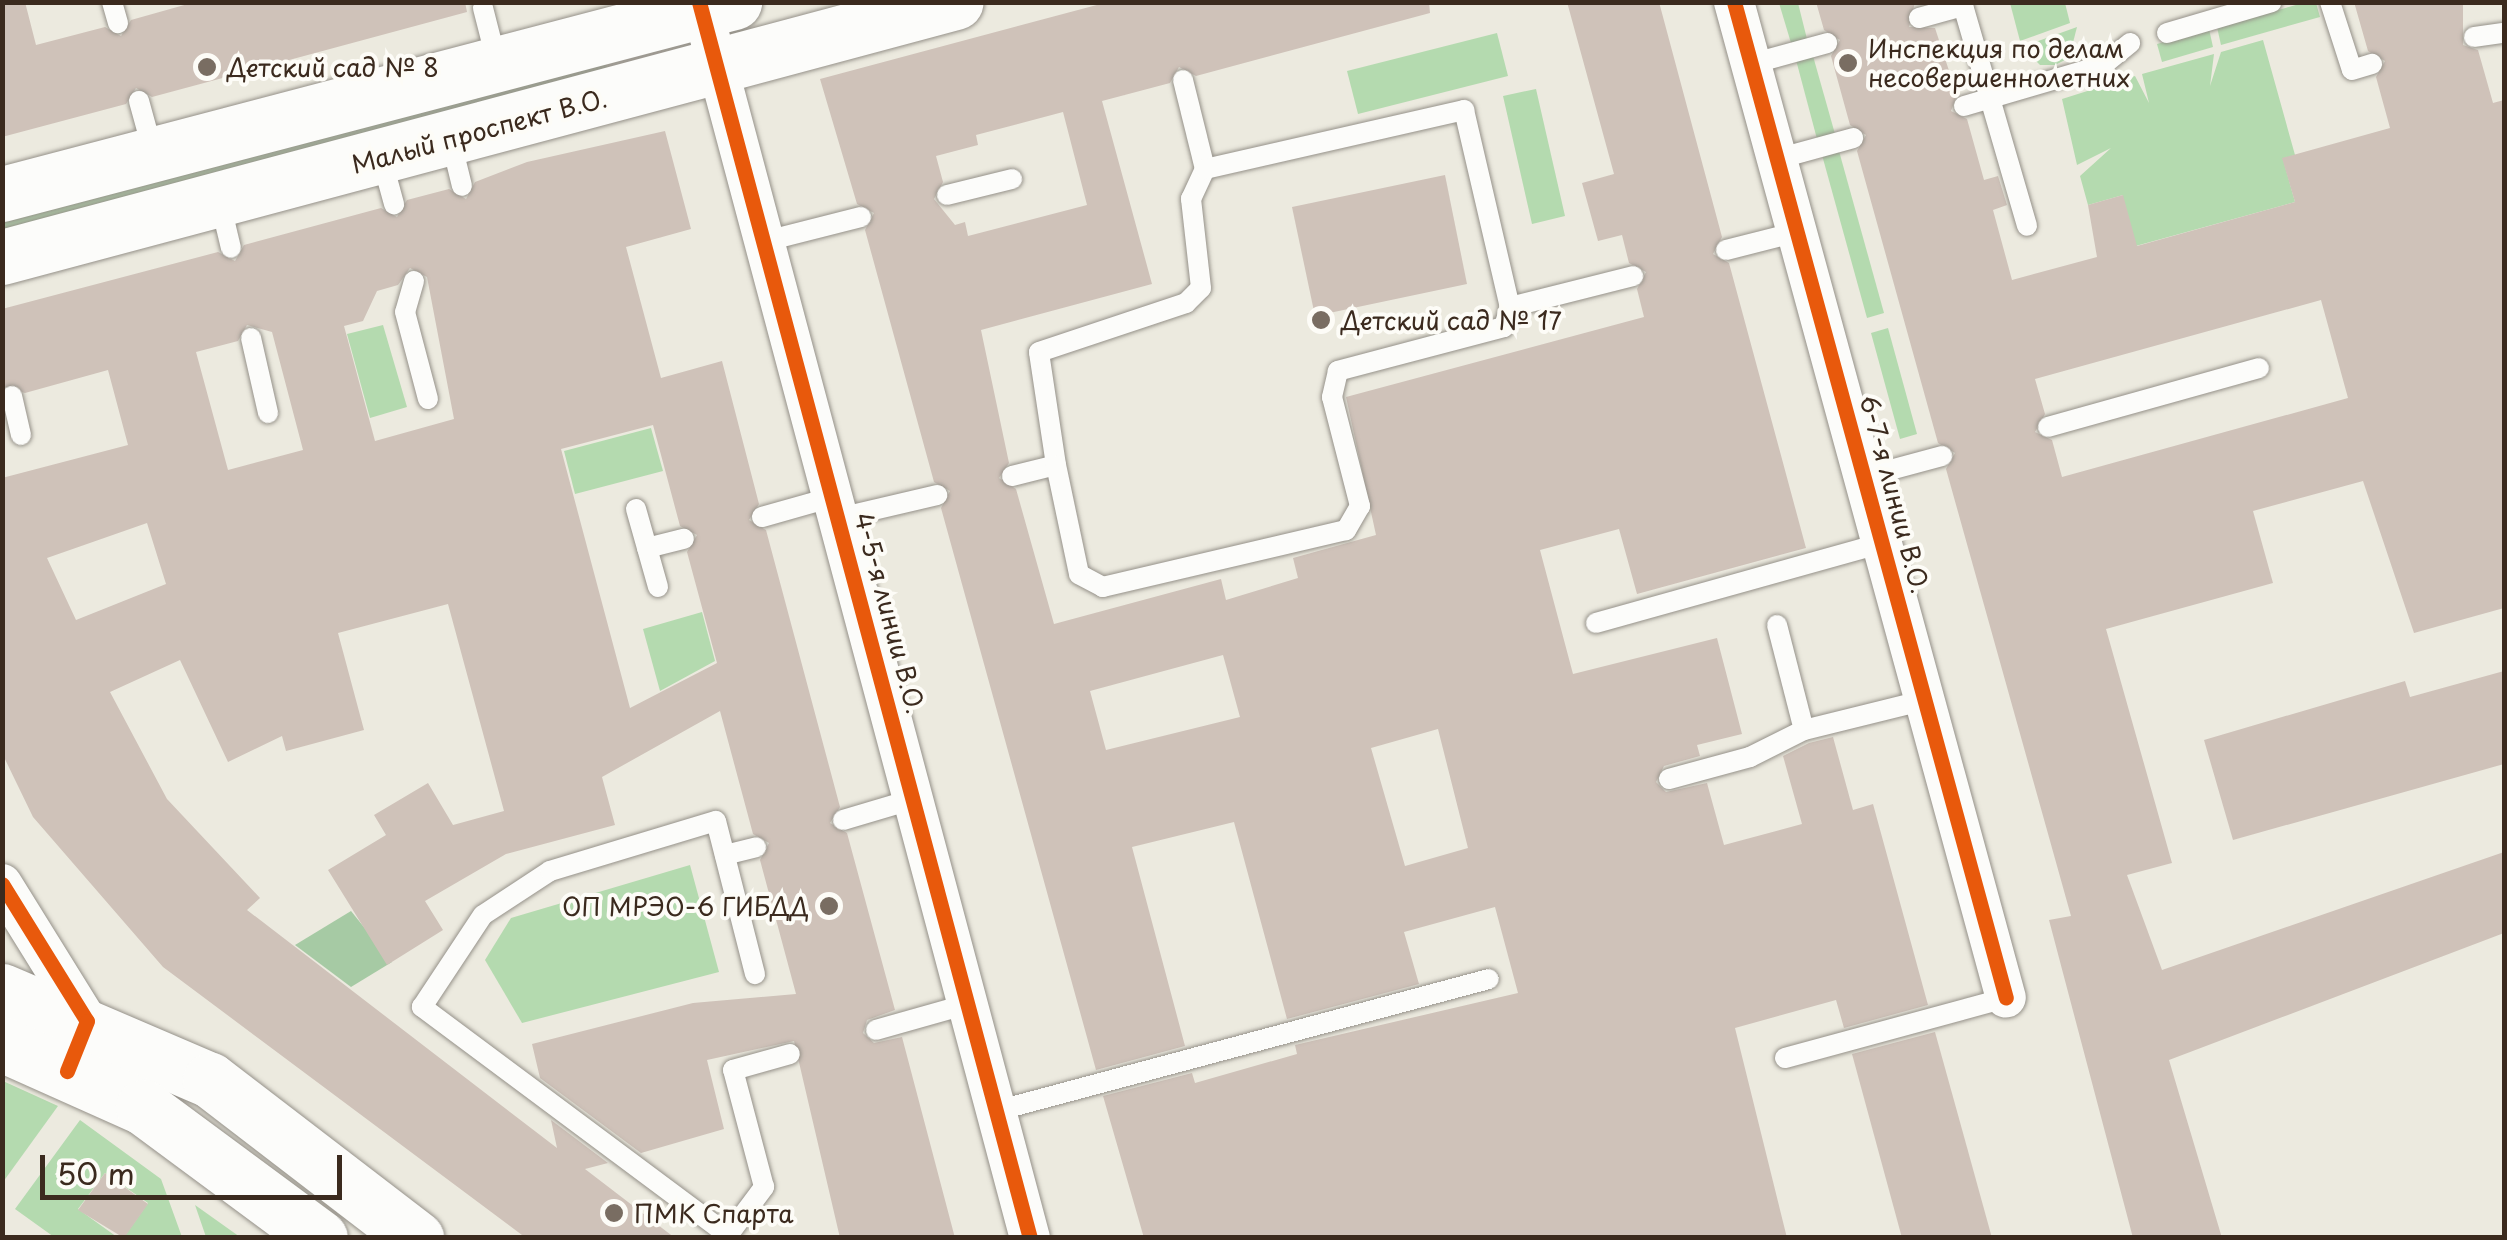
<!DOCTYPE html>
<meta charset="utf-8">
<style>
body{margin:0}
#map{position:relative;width:2507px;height:1240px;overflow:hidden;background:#eceadf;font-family:"Playpen Sans",sans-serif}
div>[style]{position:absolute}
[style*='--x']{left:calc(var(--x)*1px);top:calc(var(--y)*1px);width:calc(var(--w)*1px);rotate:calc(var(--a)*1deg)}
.green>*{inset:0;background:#b4daaf}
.forest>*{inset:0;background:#a6caa4}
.building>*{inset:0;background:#cfc2b9}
.roads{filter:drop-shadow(0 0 2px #959189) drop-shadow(0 0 2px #959189)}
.lane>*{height:20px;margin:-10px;padding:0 10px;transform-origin:10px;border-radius:10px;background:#fcfcfa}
.street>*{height:40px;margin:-20px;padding:0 20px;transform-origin:20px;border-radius:20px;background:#fcfcfa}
.secondary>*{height:55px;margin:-27.5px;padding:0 27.5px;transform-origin:27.5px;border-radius:27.5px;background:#fcfcfa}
.cycleway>*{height:15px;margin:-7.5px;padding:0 7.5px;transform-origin:7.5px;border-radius:7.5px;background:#e8590c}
.dots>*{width:28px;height:28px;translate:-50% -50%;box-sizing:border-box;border:5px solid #fdfcf7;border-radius:50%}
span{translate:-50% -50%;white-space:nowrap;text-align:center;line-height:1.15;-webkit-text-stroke:8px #fdfcf7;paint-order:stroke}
.poi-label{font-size:25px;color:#3b2a1e}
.left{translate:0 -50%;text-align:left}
.right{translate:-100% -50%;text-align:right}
.street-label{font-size:25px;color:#3b2a1e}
.frame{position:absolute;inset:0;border:5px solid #3b2a1e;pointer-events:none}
.scale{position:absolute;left:40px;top:1155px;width:302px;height:45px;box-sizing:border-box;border:5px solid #3b2a1e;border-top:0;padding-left:12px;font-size:30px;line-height:35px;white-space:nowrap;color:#3b2a1e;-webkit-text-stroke:8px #fdfcf7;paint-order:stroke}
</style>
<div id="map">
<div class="green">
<i style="clip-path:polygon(1779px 3px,1798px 3px,1807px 39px,1791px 43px)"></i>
<i style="clip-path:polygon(2010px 3px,2065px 3px,2070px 23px,2020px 41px)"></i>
<i style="clip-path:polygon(2303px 3px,2316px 3px,2320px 17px,2221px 45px,2217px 27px)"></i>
<i style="clip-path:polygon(2077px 27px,2069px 58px,2055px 65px,2040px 65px,2022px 47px)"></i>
<i style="clip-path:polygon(2209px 29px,2213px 47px,2162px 62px,2157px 44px)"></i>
<i style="clip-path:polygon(1497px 33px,1508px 76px,1358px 114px,1347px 71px)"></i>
<i style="clip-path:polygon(2263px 40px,2295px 155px,2283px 159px,2295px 202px,2103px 255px,2123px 195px,2088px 205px,2080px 176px,2111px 148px,2077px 165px,2062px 99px,2135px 76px,2149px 103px,2142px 74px,2214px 54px,2210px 86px,2221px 52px)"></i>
<i style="clip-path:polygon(603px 53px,611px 80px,3px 243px,3px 211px)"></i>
<i style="clip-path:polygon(1813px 56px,1835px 134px,1817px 139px,1796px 60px)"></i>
<i style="clip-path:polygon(1536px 89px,1565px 216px,1532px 224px,1503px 96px)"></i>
<i style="clip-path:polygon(1839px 151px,1884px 313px,1867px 318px,1822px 155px)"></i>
<i style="clip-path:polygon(383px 325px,407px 407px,370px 418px,347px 334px)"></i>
<i style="clip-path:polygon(1888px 328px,1917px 434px,1900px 439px,1871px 333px)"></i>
<i style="clip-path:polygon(651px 428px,663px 471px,575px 494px,564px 451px)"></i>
<i style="clip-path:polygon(702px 612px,715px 661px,660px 691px,643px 629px)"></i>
<i style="clip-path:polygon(690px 865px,719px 972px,522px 1023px,485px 960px,511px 918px)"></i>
<i style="clip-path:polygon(3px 1081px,58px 1106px,3px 1182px)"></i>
<i style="clip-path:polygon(80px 1120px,161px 1179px,182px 1237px,124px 1237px,148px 1203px,105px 1173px,78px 1209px,117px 1237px,54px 1237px,15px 1209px)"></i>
<i style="clip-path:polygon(195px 1205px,240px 1237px,206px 1237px)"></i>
</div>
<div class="forest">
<i style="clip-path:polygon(351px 911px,392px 962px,351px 987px,295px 945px)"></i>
</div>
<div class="building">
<i style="clip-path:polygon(2px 2px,25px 2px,36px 45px,105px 27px,121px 36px,131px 20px,195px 2px,465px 2px,467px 12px,152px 97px,136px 88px,126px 104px,2px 137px)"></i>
<i style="clip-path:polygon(evenodd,1108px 2px,1429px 2px,1430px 13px,1196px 76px,1179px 67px,1170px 83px,1102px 101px,1152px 284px,981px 330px,1009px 463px,999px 478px,1016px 489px,1054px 624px,1221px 579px,1226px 600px,1298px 578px,1293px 558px,1376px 535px,1346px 397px,1644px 317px,1637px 289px,1646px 272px,1629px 263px,1622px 235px,1598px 241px,1582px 183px,1614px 174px,1567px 2px,1659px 2px,1722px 237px,1713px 254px,1729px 263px,1806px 548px,1637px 594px,1619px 529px,1540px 550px,1573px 674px,1717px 638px,1742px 734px,1697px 745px,1700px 756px,1664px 766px,1656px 782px,1666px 792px,1707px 783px,1724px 845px,1802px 824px,1783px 756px,1809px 743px,1833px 737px,1853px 810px,1873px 804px,1928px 1005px,1844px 1028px,1836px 1000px,1735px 1028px,1787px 1238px,1144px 1238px,1103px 1096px,1192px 1073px,1195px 1083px,1297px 1054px,1295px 1045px,1518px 993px,1495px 907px,1404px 932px,1419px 984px,1287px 1019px,1234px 822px,1132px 847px,1185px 1046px,1096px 1070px,941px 508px,950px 491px,934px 482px,865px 230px,874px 213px,857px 204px,820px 79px,1108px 2px,1063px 112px,1087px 205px,968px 236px,965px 222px,955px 225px,934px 199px,943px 182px,936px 156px,978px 145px,976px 135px,1063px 112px,1108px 2px,1223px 655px,1240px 717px,1106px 750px,1090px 691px,1223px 655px,1108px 2px,1438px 729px,1468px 848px,1405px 866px,1371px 748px,1438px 729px)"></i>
<i style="clip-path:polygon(evenodd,1816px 2px,1915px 2px,1909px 27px,1935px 28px,1957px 95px,1951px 111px,1967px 119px,1984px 180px,1998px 176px,2007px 205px,1993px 210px,2012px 280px,2097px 257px,2088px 205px,2123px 195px,2137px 246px,2295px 202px,2282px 158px,2390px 128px,2376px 77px,2385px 61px,2368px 51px,2354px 2px,2463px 2px,2463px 45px,2478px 50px,2493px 103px,2504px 100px,2504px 608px,2414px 633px,2363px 481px,2253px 511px,2273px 583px,2106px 629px,2172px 863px,2127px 875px,2162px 970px,2504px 852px,2504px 933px,2169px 1060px,2222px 1238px,2133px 1238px,2049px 920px,2071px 916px,1946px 469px,1955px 453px,1938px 443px,1857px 151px,1866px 135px,1850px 125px,1831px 56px,1840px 40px,1824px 30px,1816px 2px,2321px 300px,2348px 398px,2062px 477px,2052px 440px,2035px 432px,2045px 414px,2035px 379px,2321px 300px)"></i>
<i style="clip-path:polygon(evenodd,665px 131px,691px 229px,626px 247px,661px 378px,722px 361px,759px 504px,749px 520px,766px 530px,840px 807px,830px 823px,847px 833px,895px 1010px,867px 1020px,863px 1033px,874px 1043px,902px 1037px,955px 1238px,840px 1238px,794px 1041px,707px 1060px,724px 1129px,641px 1153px,540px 1078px,532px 1044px,693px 1003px,796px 994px,760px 860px,769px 843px,753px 834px,720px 711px,602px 777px,615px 825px,506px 854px,425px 901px,443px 930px,387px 965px,328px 870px,386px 835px,374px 815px,428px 783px,453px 825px,504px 811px,448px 604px,338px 633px,364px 730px,286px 751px,282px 736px,228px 762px,180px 660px,110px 692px,167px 799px,260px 898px,247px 910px,557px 1148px,551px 1120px,608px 1163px,585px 1169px,675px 1238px,526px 1238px,163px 967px,33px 817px,2px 753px,2px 478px,128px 445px,108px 370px,25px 393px,2px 386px,2px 309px,218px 252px,235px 261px,244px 245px,381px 208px,397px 217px,407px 200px,449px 189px,466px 199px,475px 182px,527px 162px,665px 131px,410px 268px,427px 277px,454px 419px,375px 441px,344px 326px,363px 321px,377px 291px,398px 285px,410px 268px,665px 131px,247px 325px,272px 332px,303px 450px,228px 470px,196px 352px,238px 341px,247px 325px,665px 131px,653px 425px,680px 526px,697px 535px,687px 552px,717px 663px,630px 708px,561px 449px,653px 425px,665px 131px,147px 523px,166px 584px,76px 620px,47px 558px,147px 523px)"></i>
<i style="clip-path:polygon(1445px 175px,1467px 284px,1315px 316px,1292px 207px)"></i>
<i style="clip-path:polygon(2504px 671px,2504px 764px,2233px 840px,2204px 740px,2405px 681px,2410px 697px)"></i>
<i style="clip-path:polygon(1935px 1032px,1968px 1151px,1992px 1238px,1902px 1238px,1852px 1054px)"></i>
<i style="clip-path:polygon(105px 1173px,148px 1204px,124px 1238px,78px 1210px)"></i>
</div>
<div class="roads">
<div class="lane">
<i style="--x:112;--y:2;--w:22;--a:74"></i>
<i style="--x:1962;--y:2;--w:233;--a:73.8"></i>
<i style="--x:2330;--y:2;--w:71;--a:72.1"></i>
<i style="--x:2352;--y:70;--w:21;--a:-17"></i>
<i style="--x:483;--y:8;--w:57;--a:75.7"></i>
<i style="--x:1919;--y:18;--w:46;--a:-15.3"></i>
<i style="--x:2167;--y:33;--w:109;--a:-16.4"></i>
<i style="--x:2474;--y:37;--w:30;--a:-8"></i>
<i style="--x:1751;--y:64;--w:79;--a:-15.4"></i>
<i style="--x:1183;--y:80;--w:92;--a:76.1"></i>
<i style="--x:139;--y:101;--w:53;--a:74.6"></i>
<i style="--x:1964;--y:106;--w:145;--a:-16.4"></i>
<i style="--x:2103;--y:65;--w:35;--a:-39"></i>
<i style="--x:451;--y:141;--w:46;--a:76.3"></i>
<i style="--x:1777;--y:159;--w:79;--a:-15.4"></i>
<i style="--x:382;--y:160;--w:46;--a:74.7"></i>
<i style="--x:947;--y:195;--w:67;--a:-13.8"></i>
<i style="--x:220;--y:202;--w:47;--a:76.6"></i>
<i style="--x:766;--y:241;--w:98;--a:-14.2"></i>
<i style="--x:1726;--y:250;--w:73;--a:-14.2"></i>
<i style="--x:414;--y:281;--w:32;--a:106"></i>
<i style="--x:405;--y:312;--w:90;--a:75.2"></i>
<i style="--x:1510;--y:307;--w:127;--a:-14.1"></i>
<i style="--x:251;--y:338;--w:77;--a:77.2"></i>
<i style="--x:12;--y:396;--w:40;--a:77"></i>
<i style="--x:2048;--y:427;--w:219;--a:-15.6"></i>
<i style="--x:1012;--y:476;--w:45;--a:-14"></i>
<i style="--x:1056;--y:465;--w:114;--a:-98.6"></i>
<i style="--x:1039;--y:352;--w:155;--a:-18.4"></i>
<i style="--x:1186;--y:303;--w:21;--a:-45"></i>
<i style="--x:1201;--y:288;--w:90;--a:-96.4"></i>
<i style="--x:1191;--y:199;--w:33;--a:-65"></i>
<i style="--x:1205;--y:169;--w:266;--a:-12.8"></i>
<i style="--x:1464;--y:110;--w:202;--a:76.9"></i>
<i style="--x:1510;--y:307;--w:21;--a:107"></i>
<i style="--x:1504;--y:327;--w:172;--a:165.2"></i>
<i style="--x:1338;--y:371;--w:27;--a:103"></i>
<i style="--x:1332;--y:397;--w:113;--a:75.6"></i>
<i style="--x:1360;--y:506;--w:28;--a:120"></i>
<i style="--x:1346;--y:530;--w:250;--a:166.8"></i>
<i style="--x:1103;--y:587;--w:27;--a:-152"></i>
<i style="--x:1079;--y:574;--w:111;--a:-101.9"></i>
<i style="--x:1864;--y:477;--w:81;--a:-15.1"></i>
<i style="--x:636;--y:509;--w:81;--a:74.2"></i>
<i style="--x:762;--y:517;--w:74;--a:-15.7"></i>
<i style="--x:839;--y:518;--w:101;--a:-13.2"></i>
<i style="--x:647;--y:548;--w:38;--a:-14"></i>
<i style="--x:1596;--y:623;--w:298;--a:-15.6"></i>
<i style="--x:1777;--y:625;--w:108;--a:75.6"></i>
<i style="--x:1669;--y:779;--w:84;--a:-15.2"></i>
<i style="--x:1750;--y:757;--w:60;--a:-26.6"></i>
<i style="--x:1804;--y:730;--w:125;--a:-13.9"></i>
<i style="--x:843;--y:820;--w:74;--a:-16.5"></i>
<i style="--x:725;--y:855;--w:32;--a:-14"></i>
<i style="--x:876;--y:1030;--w:96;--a:-15.8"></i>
<i style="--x:1785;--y:1058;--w:229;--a:-15.2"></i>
<i style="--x:996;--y:1111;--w:510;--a:-14.99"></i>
<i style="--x:728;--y:1235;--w:382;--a:-143.3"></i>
<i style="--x:422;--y:1007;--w:110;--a:-56.5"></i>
<i style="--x:483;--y:915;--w:80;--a:-33.3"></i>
<i style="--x:550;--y:871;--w:173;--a:-16.8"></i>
<i style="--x:716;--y:821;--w:158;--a:75.7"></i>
<i style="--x:726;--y:1238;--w:64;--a:-53.3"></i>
<i style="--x:764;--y:1187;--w:121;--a:-104.8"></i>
<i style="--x:733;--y:1070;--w:59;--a:-15.7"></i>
</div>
<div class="street">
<i style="--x:1734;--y:2;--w:1032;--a:74.73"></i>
<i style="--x:710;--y:38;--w:1242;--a:75.07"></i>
<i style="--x:2;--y:884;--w:161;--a:58.2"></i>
<i style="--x:87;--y:1021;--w:15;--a:113"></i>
</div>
<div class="secondary">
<i style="--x:2;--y:194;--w:757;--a:-14.7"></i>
<i style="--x:2;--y:257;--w:987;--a:-14.97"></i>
<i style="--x:2;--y:991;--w:226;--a:23.2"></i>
<i style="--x:210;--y:1080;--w:260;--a:37.5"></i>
<i style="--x:2;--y:1044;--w:154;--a:24.1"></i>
<i style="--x:143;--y:1107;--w:220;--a:36.5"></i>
</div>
</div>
<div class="cycleway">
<i style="--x:699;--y:2;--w:1280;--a:75.01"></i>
<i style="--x:1734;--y:2;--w:1032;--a:74.73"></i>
<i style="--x:2;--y:884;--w:161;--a:58.2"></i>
<i style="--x:87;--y:1021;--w:54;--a:111.8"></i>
</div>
<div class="dots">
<i style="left:1848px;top:63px;background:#796d62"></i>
<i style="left:207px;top:67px;background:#796d62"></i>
<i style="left:1321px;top:320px;background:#796d62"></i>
<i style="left:829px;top:906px;background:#796d62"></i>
<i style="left:614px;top:1213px;background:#796d62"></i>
</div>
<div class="poi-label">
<span class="left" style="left:1868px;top:63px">Инспекция по делам<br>несовершеннолетних</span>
<span class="left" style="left:227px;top:67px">Детский сад № 8</span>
<span class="left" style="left:1341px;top:320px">Детский сад № 17</span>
<span class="right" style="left:809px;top:906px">ОП МРЭО-6 ГИБДД</span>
<span class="left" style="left:634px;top:1213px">ПМК Спарта</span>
</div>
<div class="street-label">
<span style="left:479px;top:131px;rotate:-15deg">Малый проспект В.О.</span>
<span style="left:1895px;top:494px;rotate:75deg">6-7-я линии В.О.</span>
<span style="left:890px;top:613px;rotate:75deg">4-5-я линии В.О.</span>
</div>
<div class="frame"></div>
<div class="scale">50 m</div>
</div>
